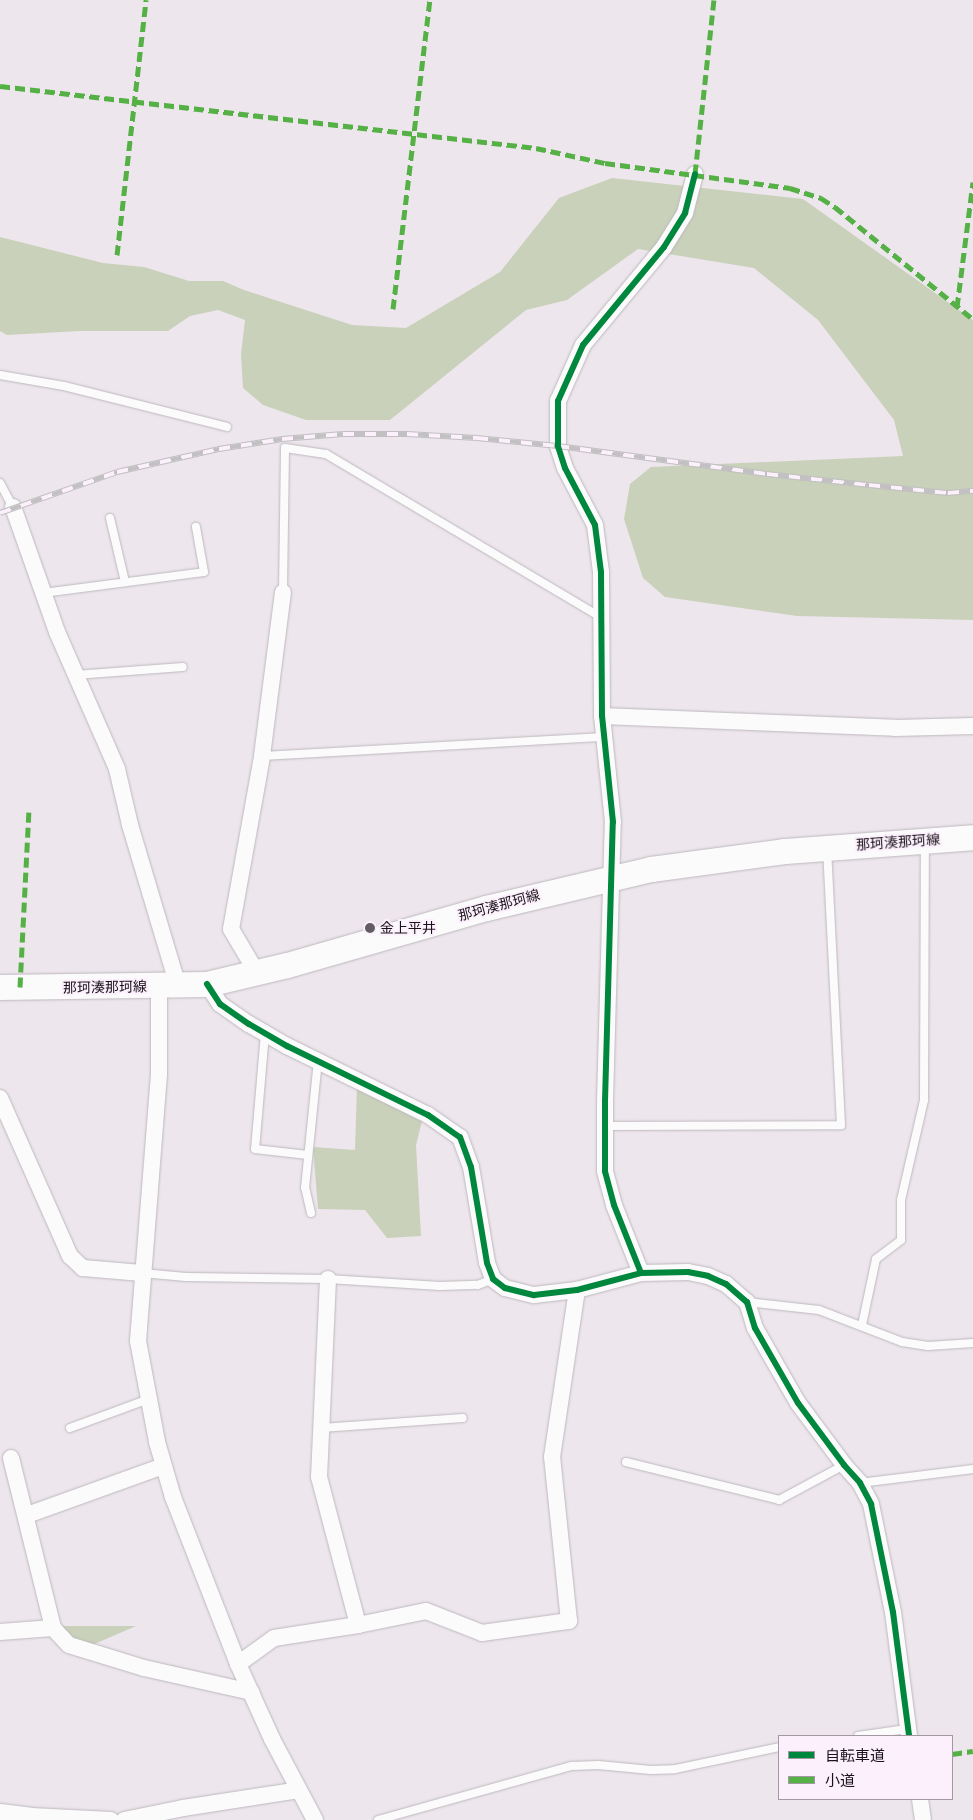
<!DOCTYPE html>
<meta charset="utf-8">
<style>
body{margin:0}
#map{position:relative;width:973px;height:1820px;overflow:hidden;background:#ede6ed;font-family:Mulish,"Noto Sans JP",sans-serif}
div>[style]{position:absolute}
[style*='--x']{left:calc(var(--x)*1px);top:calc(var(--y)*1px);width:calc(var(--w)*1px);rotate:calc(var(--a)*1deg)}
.green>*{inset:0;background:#c9d1ba}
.roads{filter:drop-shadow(0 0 1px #bdb8bd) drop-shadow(0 0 1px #bdb8bd)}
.service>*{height:8px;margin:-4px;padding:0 4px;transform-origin:4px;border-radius:4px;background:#fcfbfc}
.minor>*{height:16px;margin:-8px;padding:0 8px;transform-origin:8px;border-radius:8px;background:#fcfbfc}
.primary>*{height:25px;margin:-12.5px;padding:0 12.5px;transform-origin:12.5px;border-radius:12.5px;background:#fcfbfc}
.rail>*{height:5.5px;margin-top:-2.75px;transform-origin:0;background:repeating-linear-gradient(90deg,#fdf0fd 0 11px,#c2c0c2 0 22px);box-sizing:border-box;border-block:1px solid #c2c0c2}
.quiet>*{height:5px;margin-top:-2.5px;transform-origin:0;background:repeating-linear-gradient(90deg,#55b145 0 10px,transparent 0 15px)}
.cycleway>*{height:6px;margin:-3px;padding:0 3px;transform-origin:3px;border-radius:3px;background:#00873e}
.dots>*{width:14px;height:14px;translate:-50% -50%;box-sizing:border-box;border:2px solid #fdf0fd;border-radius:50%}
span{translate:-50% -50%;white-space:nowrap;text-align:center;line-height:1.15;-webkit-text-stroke:4px #fdf0fd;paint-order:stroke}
.street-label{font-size:14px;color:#181318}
.poi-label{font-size:14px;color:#181318}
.left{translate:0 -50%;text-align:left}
.legend{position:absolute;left:778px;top:1735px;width:175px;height:65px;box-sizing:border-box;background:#fdf0fd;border:1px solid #a198a1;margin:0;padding:6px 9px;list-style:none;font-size:15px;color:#181318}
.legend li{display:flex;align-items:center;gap:10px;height:25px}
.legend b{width:25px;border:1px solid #a198a1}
</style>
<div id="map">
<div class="green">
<i style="clip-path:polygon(612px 178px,803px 199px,973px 320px,973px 620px,797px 616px,665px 597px,643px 578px,624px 519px,630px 484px,651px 467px,903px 456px,894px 420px,818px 320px,754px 268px,638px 249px,567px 300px,526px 310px,390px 420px,306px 420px,263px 405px,243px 388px,241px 354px,245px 320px,218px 310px,190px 316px,168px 331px,80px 331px,7px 335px,0 331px,0 237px,103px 263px,144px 267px,189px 281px,223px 281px,244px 290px,352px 325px,406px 328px,500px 272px,559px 198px)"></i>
<i style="clip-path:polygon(357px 1085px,423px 1117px,416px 1145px,421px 1236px,387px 1238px,365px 1210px,318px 1209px,313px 1147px,355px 1150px)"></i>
<i style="clip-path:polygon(60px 1626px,136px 1626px,90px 1646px,71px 1640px)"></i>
</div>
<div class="roads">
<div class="service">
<i style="--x:0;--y:375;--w:65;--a:9.8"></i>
<i style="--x:64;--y:386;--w:168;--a:14.1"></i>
<i style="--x:0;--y:483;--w:27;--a:62"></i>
<i style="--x:110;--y:518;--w:66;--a:76.8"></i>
<i style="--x:283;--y:592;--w:144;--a:-89.2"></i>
<i style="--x:285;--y:448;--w:41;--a:8.3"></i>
<i style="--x:326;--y:454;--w:319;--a:30.7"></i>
<i style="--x:43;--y:593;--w:162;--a:-7.4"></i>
<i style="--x:204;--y:572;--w:46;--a:-100.1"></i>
<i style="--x:75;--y:675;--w:108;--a:-4.2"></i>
<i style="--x:262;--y:756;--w:343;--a:-3.2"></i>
<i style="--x:265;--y:1033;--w:116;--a:94.9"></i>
<i style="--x:255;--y:1149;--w:53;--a:6.5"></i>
<i style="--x:605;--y:1126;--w:236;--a:-0.2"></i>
<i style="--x:841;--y:1125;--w:275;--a:-92.9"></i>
<i style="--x:311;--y:1213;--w:26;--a:-103"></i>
<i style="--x:305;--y:1188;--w:128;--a:-84.2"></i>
<i style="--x:142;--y:1273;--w:44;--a:5.2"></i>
<i style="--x:186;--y:1277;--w:142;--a:0.8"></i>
<i style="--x:328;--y:1279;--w:112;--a:3.6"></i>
<i style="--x:440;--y:1286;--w:38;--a:-2"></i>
<i style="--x:478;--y:1285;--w:16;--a:-22"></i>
<i style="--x:747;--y:1302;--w:72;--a:6.3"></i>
<i style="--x:819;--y:1310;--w:89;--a:21.1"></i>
<i style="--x:902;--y:1342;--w:26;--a:9"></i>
<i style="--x:928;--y:1346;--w:45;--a:-3.8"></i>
<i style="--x:862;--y:1325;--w:67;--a:-78"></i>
<i style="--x:876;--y:1259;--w:31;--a:-37"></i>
<i style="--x:901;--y:1240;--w:40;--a:-90"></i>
<i style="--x:901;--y:1200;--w:103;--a:-77"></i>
<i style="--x:924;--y:1100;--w:256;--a:-89.8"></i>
<i style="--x:70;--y:1428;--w:84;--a:-20.2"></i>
<i style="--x:321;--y:1428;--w:142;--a:-4"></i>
<i style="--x:626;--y:1462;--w:158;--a:13.9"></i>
<i style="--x:779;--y:1500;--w:74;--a:-28.3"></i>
<i style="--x:860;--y:1483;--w:114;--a:-7.1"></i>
<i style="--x:858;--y:1736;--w:49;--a:-8.1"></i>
<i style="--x:378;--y:1820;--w:201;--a:-15.6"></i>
<i style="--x:572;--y:1766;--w:26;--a:-2"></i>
<i style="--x:598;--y:1765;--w:53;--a:5.4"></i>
<i style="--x:651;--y:1770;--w:24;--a:-2"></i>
<i style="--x:675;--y:1769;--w:106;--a:-11.9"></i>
</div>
<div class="minor">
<i style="--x:13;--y:507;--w:133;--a:70.6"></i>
<i style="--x:57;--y:632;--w:150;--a:66.3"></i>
<i style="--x:117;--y:769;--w:57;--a:76.9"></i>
<i style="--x:130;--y:825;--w:168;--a:73.4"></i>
<i style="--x:602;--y:716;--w:293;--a:2.3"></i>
<i style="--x:895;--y:728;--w:78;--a:-1.5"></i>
<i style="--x:257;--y:973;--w:51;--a:-120.6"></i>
<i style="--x:231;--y:929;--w:176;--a:-79.8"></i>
<i style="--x:262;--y:756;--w:165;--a:-82.7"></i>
<i style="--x:207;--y:984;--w:24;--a:57"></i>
<i style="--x:220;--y:1004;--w:35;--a:35"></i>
<i style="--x:249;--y:1024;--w:44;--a:30.1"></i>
<i style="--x:287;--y:1046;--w:157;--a:26.1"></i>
<i style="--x:428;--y:1115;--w:39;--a:35"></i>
<i style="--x:460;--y:1137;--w:32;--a:70"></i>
<i style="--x:471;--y:1167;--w:97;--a:80.5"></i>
<i style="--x:487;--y:1263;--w:17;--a:69"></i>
<i style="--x:493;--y:1279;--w:15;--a:37"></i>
<i style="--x:505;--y:1288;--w:30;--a:14"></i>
<i style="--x:534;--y:1295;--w:43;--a:-6.6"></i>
<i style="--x:577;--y:1290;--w:66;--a:-14.9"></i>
<i style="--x:641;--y:1273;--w:47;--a:-1.2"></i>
<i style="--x:688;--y:1272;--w:20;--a:11"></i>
<i style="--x:708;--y:1276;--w:20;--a:24"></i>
<i style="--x:726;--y:1284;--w:28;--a:41"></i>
<i style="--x:747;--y:1302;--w:27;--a:73"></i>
<i style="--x:755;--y:1328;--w:86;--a:60.2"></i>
<i style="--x:798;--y:1403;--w:77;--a:53.4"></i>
<i style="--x:844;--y:1465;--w:24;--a:48"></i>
<i style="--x:860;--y:1483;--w:24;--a:62"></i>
<i style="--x:871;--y:1504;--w:110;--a:78.5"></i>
<i style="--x:893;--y:1612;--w:125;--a:82.6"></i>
<i style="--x:159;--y:986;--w:88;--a:90"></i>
<i style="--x:159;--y:1074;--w:268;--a:94.5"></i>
<i style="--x:138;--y:1341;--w:103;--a:79.3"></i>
<i style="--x:157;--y:1442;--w:57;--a:73.8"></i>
<i style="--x:173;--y:1497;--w:179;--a:68.7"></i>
<i style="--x:238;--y:1664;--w:82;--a:65.6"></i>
<i style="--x:272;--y:1739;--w:92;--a:62"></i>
<i style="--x:0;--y:1098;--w:173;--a:66.1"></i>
<i style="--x:70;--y:1256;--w:18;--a:43"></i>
<i style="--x:83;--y:1268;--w:59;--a:4.8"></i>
<i style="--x:641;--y:1273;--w:73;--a:-111.7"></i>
<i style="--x:614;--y:1205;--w:35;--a:-105"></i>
<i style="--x:605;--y:1171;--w:70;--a:-90"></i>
<i style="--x:605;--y:1101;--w:279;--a:-88.4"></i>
<i style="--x:613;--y:822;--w:107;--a:-95.9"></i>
<i style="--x:602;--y:716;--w:144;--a:-90.4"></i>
<i style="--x:601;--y:572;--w:47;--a:-97.3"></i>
<i style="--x:595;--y:525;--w:64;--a:-117.8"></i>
<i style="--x:565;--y:468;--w:23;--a:-108"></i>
<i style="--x:558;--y:446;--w:45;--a:-90"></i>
<i style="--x:558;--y:401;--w:61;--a:-65.9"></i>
<i style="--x:583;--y:345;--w:127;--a:-50.4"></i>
<i style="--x:664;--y:247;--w:40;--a:-58"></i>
<i style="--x:685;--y:213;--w:40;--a:-75.6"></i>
<i style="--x:328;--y:1279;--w:198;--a:92.6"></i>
<i style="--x:319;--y:1477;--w:153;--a:75.2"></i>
<i style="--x:11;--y:1458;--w:175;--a:76.1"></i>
<i style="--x:27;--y:1515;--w:145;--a:-19.8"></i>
<i style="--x:0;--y:1632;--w:53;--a:-4.3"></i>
<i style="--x:53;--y:1628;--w:23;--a:47"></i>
<i style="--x:69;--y:1645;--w:78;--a:17"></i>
<i style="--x:144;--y:1668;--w:110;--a:12.6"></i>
<i style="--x:238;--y:1664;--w:44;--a:-35.8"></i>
<i style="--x:274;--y:1638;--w:85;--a:-8.8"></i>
<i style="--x:358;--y:1625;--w:69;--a:-11.6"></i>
<i style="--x:426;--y:1611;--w:60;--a:21.4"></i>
<i style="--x:482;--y:1633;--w:88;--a:-7.9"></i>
<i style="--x:569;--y:1621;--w:165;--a:-95.9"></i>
<i style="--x:552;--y:1457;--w:169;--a:-81.5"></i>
<i style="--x:920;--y:1799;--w:21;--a:82"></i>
<i style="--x:0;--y:1812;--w:31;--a:7"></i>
<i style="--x:31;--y:1816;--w:80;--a:2.9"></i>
<i style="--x:124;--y:1820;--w:60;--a:-11.5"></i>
<i style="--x:183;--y:1808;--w:117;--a:-8.8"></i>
</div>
<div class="primary">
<i style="--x:0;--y:987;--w:207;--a:-0.8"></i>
<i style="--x:207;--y:984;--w:82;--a:-13.4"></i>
<i style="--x:287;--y:965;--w:207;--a:-16"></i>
<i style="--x:486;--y:908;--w:170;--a:-13.3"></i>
<i style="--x:651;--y:869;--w:134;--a:-7.7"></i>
<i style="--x:784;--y:851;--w:190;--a:-4.2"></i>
</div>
</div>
<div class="rail">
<i style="--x:0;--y:513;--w:124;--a:-19.3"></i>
<i style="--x:117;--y:472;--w:105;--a:-12.7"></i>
<i style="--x:219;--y:449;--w:64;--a:-9"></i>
<i style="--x:282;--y:439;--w:61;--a:-4.7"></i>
<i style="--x:343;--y:434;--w:64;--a:0"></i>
<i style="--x:407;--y:434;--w:70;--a:3.3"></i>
<i style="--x:477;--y:438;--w:81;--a:5.6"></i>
<i style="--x:558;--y:446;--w:211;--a:7.6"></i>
<i style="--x:767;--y:474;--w:103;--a:6.2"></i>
<i style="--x:869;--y:485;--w:79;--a:5.8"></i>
<i style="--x:948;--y:493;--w:25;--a:-5"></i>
</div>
<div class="quiet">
<i style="--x:0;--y:86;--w:540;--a:6.6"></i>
<i style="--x:536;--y:148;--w:71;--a:12.3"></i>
<i style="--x:605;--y:163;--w:187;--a:7.7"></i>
<i style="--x:790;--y:188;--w:33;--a:18"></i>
<i style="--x:821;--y:198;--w:17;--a:33"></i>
<i style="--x:835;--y:207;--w:178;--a:39.1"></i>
<i style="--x:695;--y:174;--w:175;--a:-83.8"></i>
<i style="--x:117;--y:255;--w:257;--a:-83.5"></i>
<i style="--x:957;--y:307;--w:126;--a:-82.7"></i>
<i style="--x:393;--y:309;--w:311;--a:-83.2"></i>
<i style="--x:20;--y:987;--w:175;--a:-87.1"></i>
<i style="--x:952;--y:1754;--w:21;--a:-8"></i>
</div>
<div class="cycleway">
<i style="--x:207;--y:984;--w:24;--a:57"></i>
<i style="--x:220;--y:1004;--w:35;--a:35"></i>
<i style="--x:249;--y:1024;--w:44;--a:30.1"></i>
<i style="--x:287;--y:1046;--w:157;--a:26.1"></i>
<i style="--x:428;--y:1115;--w:39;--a:35"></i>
<i style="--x:460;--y:1137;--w:32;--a:70"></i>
<i style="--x:471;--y:1167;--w:97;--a:80.5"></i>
<i style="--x:487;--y:1263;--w:17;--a:69"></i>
<i style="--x:493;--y:1279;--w:15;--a:37"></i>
<i style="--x:505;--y:1288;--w:30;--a:14"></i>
<i style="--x:534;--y:1295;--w:43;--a:-6.6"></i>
<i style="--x:577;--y:1290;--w:66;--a:-14.9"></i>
<i style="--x:641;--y:1273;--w:47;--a:-1.2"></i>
<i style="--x:688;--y:1272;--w:20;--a:11"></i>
<i style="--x:708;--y:1276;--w:20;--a:24"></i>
<i style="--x:726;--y:1284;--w:28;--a:41"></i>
<i style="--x:747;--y:1302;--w:27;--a:73"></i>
<i style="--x:755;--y:1328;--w:86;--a:60.2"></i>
<i style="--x:798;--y:1403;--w:77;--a:53.4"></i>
<i style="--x:844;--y:1465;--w:24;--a:48"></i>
<i style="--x:860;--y:1483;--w:24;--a:62"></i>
<i style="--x:871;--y:1504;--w:110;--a:78.5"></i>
<i style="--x:893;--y:1612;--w:125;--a:82.6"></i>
<i style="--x:641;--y:1273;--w:73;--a:-111.7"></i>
<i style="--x:614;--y:1205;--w:35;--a:-105"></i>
<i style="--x:605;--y:1171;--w:70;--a:-90"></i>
<i style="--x:605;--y:1101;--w:279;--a:-88.4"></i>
<i style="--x:613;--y:822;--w:107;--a:-95.9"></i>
<i style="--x:602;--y:716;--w:144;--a:-90.4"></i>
<i style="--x:601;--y:572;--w:47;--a:-97.3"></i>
<i style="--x:595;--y:525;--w:64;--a:-117.8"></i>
<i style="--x:565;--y:468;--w:23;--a:-108"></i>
<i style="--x:558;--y:446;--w:45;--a:-90"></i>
<i style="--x:558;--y:401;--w:61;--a:-65.9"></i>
<i style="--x:583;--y:345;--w:127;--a:-50.4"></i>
<i style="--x:664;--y:247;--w:40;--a:-58"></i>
<i style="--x:685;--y:213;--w:40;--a:-75.6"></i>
</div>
<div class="dots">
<i style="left:370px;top:928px;background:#635d63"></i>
</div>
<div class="street-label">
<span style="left:898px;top:842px;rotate:-4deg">那珂湊那珂線</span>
<span style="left:499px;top:905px;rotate:-15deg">那珂湊那珂線</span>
<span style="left:105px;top:987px;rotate:-1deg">那珂湊那珂線</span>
</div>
<div class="poi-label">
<span class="left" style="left:380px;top:928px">金上平井</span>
</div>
<ul class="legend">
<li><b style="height:6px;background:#00873e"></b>自転車道</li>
<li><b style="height:6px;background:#55b145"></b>小道</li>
</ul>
</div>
